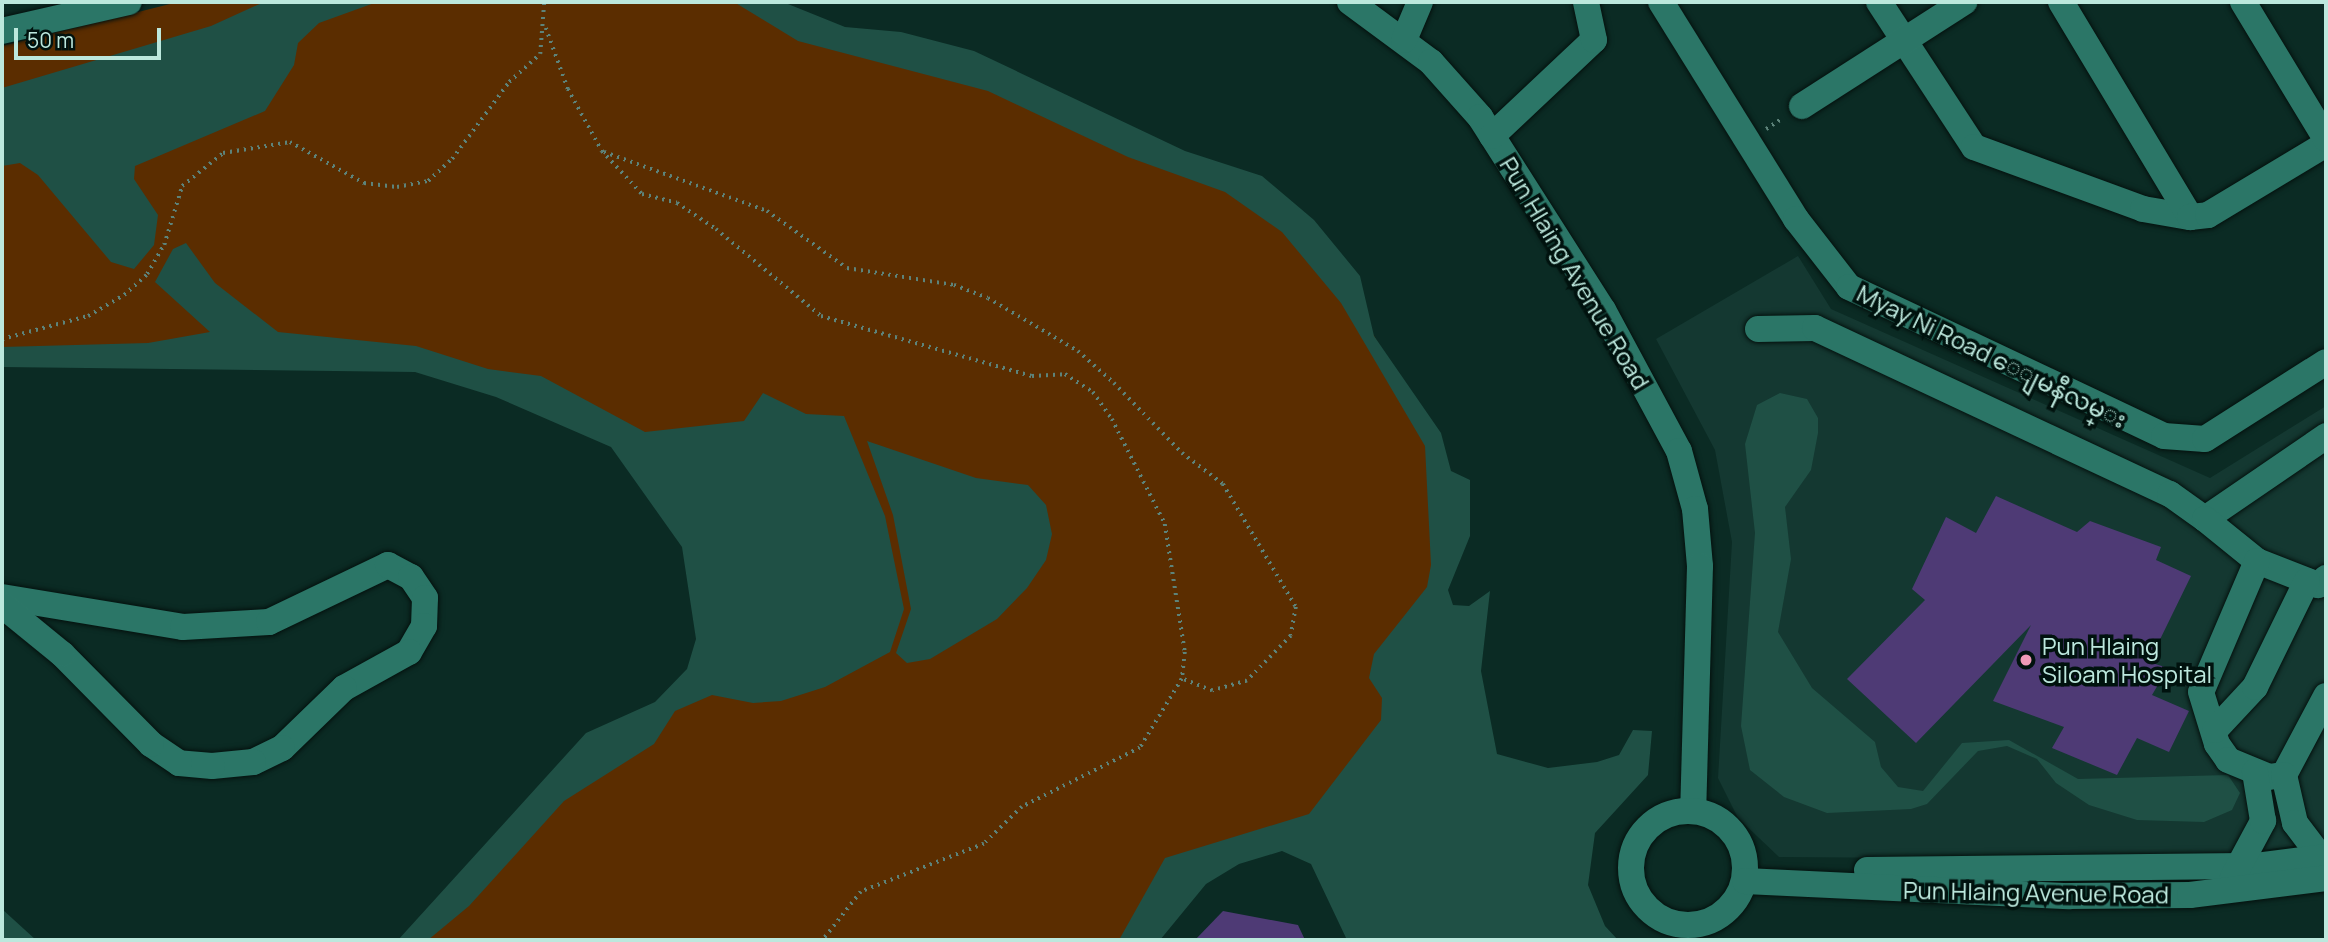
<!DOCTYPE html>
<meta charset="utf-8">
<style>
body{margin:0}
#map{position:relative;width:2328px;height:942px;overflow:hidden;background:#0b2b24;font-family:Manrope,"Noto Sans Myanmar",sans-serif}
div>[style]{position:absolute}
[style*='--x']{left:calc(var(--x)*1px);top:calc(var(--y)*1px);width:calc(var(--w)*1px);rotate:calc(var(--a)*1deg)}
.built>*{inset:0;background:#143831}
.green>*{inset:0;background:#5b2d00}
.water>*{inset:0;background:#1f5045}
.building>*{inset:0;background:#4e3a75}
.path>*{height:3.5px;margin-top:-1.75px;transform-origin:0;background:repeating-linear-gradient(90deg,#5d837a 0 2px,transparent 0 7px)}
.roads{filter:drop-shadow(0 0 2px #05110e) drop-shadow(0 0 2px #05110e)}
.minor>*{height:26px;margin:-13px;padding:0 13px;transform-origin:13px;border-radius:13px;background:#2b7667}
.minor>.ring{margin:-13px;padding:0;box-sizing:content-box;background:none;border:26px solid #2b7667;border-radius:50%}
.dots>*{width:19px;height:19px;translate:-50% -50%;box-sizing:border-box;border:4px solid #00120e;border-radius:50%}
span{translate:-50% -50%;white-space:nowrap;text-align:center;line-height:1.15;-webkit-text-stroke:7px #00120e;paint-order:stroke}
.street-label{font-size:24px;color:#bce8dd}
.poi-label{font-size:24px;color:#bce8dd}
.left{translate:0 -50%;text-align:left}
.frame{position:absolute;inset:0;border:4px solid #bce8dd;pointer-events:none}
.scale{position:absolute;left:14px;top:28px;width:147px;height:32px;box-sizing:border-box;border:4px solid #bce8dd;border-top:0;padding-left:9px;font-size:21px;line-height:24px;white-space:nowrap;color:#bce8dd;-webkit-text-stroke:5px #00120e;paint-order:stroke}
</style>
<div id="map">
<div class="built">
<i style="clip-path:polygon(1798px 256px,1831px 309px,2210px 478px,2326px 406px,2326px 841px,2192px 860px,1779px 857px,1738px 818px,1718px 778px,1732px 542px,1715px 450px,1656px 339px)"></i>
</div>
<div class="green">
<i style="clip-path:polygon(178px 2px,767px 2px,969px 71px,1247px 189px,1337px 271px,1430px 434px,1449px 755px,1186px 873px,1133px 940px,415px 940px,554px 791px,733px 652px,652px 455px,413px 359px,2px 357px,2px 46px)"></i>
</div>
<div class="water">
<i style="clip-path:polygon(264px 2px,377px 2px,319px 23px,298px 43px,294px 65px,265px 111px,135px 166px,134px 179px,158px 215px,154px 245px,134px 269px,111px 262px,38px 175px,20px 163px,2px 166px,2px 88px,211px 26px)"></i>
<i style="clip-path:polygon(734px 2px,783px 2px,845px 27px,901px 32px,974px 51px,1185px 151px,1262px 176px,1314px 220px,1360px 276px,1374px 336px,1441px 433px,1451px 471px,1470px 480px,1470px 536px,1448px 590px,1453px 605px,1469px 606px,1490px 591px,1481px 671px,1497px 754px,1548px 768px,1597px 762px,1619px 755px,1633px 730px,1652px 731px,1648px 775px,1595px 833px,1588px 885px,1605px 926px,1618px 940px,1347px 940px,1311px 864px,1282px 851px,1239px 864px,1206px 884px,1160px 940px,1119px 940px,1165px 858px,1309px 814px,1381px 720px,1382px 698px,1369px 678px,1374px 654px,1427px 587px,1431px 565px,1425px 446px,1341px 303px,1282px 232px,1225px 192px,1128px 157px,988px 91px,798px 41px)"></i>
<i style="clip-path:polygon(186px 243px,215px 283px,278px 332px,416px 346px,488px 369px,541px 376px,645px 432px,744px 421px,763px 393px,806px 414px,844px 416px,885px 516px,904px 609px,890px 652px,825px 687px,781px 701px,753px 703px,712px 695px,675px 711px,654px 744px,564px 801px,469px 906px,428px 940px,398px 940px,586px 733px,655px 702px,687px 669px,696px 639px,682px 547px,611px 447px,496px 397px,415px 372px,2px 367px,2px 347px,148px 343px,210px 332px,155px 282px,173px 249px)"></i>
<i style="clip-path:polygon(1780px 393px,1807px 399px,1818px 418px,1818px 433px,1811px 470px,1785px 507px,1791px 559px,1778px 632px,1812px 688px,1875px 742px,1881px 767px,1898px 787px,1923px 791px,1962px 743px,2009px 740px,2078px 779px,2228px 775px,2240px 793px,2232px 810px,2204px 822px,2137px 820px,2089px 805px,2056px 783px,2037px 759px,2007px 746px,1978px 751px,1927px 804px,1911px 809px,1827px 813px,1784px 797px,1750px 770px,1741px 726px,1755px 533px,1745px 444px,1757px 405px)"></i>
<i style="clip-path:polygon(867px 441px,976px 478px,1028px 485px,1046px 505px,1052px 534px,1046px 560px,1027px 588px,997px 619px,930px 659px,907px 663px,896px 653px,911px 609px,893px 515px)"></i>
<i style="clip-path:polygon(2px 909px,36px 940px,2px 940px)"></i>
</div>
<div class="building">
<i style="clip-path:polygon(1996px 496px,2077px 532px,2090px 521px,2161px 547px,2156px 560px,2191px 576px,2149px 662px,2168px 668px,2152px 695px,2189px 711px,2169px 752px,2137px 738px,2117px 775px,2052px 748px,2064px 727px,1993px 701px,2031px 625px,1916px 743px,1847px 679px,1925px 600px,1912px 589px,1946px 517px,1976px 533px)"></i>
<i style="clip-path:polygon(1223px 911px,1298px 925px,1305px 940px,1195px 940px)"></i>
</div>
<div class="path">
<i style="--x:546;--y:28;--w:65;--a:70.2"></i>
<i style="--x:568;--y:89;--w:71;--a:61.3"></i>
<i style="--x:602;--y:151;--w:59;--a:47.1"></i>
<i style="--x:642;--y:194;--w:36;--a:14"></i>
<i style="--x:677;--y:203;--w:47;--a:33.7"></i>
<i style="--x:716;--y:229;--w:136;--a:39.6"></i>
<i style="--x:821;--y:316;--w:219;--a:15.9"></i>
<i style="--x:1032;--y:376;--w:33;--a:-3"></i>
<i style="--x:1065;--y:374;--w:33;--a:33"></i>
<i style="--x:1093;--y:392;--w:33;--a:55"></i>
<i style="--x:1112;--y:419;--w:118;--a:63.2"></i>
<i style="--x:1165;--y:524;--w:130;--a:81.1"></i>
<i style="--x:1185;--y:652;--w:27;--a:96"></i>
<i style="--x:1182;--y:679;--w:81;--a:121.3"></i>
<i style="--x:1140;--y:748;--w:132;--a:153.4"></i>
<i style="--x:1022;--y:807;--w:53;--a:135.8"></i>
<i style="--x:984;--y:844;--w:132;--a:158.7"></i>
<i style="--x:861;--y:892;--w:61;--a:128.4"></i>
<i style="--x:1766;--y:129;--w:20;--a:-33"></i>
<i style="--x:604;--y:152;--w:173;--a:19.9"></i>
<i style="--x:767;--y:211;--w:98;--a:35.5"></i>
<i style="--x:847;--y:268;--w:108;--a:9"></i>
<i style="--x:954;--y:285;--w:36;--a:21"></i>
<i style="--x:988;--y:298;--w:104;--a:30.5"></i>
<i style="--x:1078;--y:351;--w:48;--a:41.6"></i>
<i style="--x:1114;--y:383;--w:98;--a:45.8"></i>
<i style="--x:1182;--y:453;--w:51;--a:37.1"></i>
<i style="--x:1223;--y:484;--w:143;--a:59.3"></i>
<i style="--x:1296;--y:607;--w:29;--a:100"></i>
<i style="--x:1291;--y:636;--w:63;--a:134.4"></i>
<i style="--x:1247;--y:681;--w:36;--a:164"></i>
<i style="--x:1212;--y:691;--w:32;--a:-158"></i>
<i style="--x:2;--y:339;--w:89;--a:-15"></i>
<i style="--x:88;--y:316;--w:42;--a:-30.3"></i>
<i style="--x:124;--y:295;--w:31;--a:-42"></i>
<i style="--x:147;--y:274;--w:34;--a:-60"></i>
<i style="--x:164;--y:245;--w:62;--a:-73"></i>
<i style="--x:182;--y:186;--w:53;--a:-38.8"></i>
<i style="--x:223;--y:153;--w:68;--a:-9.3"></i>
<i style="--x:290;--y:142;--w:85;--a:29"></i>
<i style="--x:364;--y:183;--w:33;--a:7"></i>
<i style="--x:397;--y:187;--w:32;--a:-11"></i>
<i style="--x:428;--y:181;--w:33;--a:-43"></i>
<i style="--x:452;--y:159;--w:96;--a:-53.5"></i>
<i style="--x:509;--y:82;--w:42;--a:-42.1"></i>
<i style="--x:540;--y:54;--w:52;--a:-85.6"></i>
</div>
<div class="roads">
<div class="minor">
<i style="--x:1350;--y:2;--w:101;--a:36.5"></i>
<i style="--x:1431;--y:62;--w:74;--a:48.3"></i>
<i style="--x:1480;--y:117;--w:229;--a:57.5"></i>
<i style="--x:1603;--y:310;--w:160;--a:61.7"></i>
<i style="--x:1679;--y:451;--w:60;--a:74.6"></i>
<i style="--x:1695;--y:509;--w:57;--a:85"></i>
<i style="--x:1700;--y:566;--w:245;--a:91.6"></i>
<i style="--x:1661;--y:2;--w:256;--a:58.1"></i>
<i style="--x:1796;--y:219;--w:86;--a:52.1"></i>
<i style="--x:1849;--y:287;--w:348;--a:25.3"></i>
<i style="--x:2164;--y:436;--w:41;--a:4.2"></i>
<i style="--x:2205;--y:439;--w:143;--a:-32.5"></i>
<i style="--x:1879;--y:2;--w:173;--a:56.8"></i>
<i style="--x:1974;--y:147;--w:180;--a:20.1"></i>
<i style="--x:2143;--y:209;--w:48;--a:9.7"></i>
<i style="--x:2061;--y:2;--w:251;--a:59"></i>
<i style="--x:2190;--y:217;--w:18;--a:-6"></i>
<i style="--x:2208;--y:215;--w:138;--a:-31"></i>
<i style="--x:2243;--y:2;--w:160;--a:58.8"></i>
<i style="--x:2;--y:31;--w:130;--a:-12.9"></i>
<i style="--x:1404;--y:40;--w:41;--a:-67.2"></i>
<i style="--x:1802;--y:106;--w:193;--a:-32.7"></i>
<i style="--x:1492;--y:136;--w:140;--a:-43.3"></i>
<i style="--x:1594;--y:40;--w:39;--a:-102"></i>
<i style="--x:1758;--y:329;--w:57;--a:-1"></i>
<i style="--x:1815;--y:328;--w:392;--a:25.1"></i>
<i style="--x:2170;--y:494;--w:43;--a:35.5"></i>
<i style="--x:2205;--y:519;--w:147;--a:-34.4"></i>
<i style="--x:2205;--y:519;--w:67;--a:38.9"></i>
<i style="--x:2257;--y:561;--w:66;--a:21.5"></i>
<i style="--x:2318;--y:585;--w:11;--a:-41"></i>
<i style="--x:2257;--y:561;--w:142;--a:113.1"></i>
<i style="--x:2201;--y:692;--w:54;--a:72.9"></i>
<i style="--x:2217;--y:744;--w:19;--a:55"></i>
<i style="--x:2228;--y:760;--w:44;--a:22.5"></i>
<i style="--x:2269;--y:777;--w:15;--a:-8"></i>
<i style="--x:2;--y:597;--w:183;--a:9.4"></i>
<i style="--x:183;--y:627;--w:86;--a:-3.3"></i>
<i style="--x:269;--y:622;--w:132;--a:-25.6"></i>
<i style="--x:388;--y:565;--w:26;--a:28"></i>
<i style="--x:411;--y:577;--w:25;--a:56"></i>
<i style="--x:425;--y:598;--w:28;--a:92"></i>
<i style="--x:424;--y:626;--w:30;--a:120"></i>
<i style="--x:409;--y:652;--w:74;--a:151"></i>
<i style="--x:344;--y:688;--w:86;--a:135.9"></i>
<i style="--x:282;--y:748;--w:32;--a:154"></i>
<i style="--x:253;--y:762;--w:41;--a:174.4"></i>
<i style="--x:212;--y:766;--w:33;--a:-175"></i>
<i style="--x:179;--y:763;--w:34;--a:-146"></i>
<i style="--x:151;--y:744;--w:127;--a:-134.7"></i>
<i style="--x:62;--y:654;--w:77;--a:-140.8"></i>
<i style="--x:2326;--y:696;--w:89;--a:118"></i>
<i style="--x:2284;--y:775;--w:49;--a:77.1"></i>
<i style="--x:2295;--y:823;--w:51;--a:52.9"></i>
<i style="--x:2215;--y:730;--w:59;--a:-47.1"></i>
<i style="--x:2255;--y:687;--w:118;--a:-63.9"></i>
<i class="ring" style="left:1631px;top:811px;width:88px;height:88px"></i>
<i style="--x:1867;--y:870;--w:389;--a:-0.6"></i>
<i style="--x:2256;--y:866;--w:71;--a:-7.3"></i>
<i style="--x:2233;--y:877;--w:64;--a:-61.8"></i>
<i style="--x:2263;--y:821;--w:50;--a:-99.3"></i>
<i style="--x:1745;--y:881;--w:324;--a:2.7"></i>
<i style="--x:2069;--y:896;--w:121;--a:-0.5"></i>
<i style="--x:2190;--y:895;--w:137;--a:-7.1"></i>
</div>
</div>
<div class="dots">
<i style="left:2026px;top:660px;background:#ef9ab8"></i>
</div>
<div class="street-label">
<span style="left:1575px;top:273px;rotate:59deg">Pun Hlaing Avenue Road</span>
<span style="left:1992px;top:356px;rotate:26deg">Myay Ni Road ေျမနီလမ္း</span>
<span style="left:2036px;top:892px;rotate:1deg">Pun Hlaing Avenue Road</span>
</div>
<div class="poi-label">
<span class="left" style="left:2042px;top:660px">Pun Hlaing<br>Siloam Hospital</span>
</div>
<div class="frame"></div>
<div class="scale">50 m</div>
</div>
